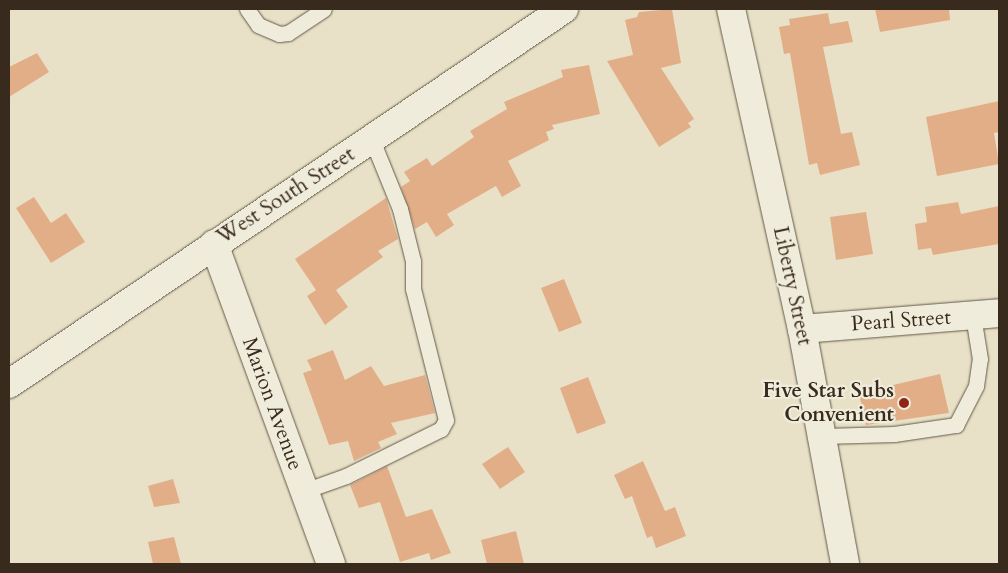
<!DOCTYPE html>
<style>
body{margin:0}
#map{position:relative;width:1008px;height:573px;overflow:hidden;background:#e8e1c7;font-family:Cardo,serif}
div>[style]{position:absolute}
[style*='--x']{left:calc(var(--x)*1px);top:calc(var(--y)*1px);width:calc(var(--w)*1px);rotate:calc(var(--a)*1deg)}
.building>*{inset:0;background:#e2ae88}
.roads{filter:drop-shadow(0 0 1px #645848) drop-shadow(0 0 1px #645848)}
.lane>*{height:15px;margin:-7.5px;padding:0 7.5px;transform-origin:7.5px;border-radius:7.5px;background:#f0ecdb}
.street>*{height:28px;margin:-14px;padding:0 14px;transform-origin:14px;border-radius:14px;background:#f0ecdb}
.secondary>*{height:28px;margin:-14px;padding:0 14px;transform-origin:14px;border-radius:14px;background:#f0ecdb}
.dots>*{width:14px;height:14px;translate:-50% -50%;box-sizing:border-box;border:2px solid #f0ecdb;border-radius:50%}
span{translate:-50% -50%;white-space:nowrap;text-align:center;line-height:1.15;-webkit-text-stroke:4.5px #f0ecdb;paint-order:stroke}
.street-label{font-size:21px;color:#382a1d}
.poi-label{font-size:21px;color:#382a1d;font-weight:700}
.right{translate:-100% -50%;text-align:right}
.frame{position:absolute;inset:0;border:10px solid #382a1d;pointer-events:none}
</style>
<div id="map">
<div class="building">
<i style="clip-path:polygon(672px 9px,681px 63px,661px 68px,694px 119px,688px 123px,691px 127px,659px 147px,607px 61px,633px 55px,625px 20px,637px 17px,639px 12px)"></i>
<i style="clip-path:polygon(875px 9px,949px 9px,950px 20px,880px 32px)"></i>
<i style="clip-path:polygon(828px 13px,830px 24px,848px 21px,853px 42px,823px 47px,841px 134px,852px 132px,860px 165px,820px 175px,817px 163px,809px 165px,790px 53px,784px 54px,779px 27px,790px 25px,789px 19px)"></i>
<i style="clip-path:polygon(37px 53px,49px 72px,9px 97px,9px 67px)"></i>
<i style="clip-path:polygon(589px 65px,600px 114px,552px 125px,554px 129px,546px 132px,549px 140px,508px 161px,521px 186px,502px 197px,496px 186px,447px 214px,454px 225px,436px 237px,427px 222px,415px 229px,401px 187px,410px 181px,404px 172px,427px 158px,432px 166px,474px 137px,470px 131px,507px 109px,504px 102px,563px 77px,561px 70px)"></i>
<i style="clip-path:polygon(999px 101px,999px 132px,994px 133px,999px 164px,937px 176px,926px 117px)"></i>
<i style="clip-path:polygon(34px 197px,51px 223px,66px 213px,85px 242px,51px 263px,16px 208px)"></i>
<i style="clip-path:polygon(386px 198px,398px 239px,378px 251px,383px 257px,336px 290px,348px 307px,325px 325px,307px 296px,316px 290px,295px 259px)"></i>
<i style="clip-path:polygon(958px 202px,961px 214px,999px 206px,999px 244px,933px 255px,931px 248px,918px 250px,915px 224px,927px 222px,925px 207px)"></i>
<i style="clip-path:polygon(866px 212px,873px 254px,836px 260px,830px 217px)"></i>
<i style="clip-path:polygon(564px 279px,582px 323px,559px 332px,541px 288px)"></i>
<i style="clip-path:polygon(333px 350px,345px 380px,371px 366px,384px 386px,425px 375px,435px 413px,391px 423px,397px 434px,378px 442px,381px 448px,354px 461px,348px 441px,329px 445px,303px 373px,312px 370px,307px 360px)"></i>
<i style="clip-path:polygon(940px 374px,949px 413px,866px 425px,859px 393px)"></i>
<i style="clip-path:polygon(588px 377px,606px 423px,577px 434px,560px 388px)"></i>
<i style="clip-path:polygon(508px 447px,525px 472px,500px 489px,482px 464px)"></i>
<i style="clip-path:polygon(643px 461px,665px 511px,675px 507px,686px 536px,656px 548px,652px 536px,647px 538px,632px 496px,625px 499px,614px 475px)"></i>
<i style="clip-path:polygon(387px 466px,406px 517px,432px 509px,451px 553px,431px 560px,429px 553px,400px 562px,380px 502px,359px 508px,350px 485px)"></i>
<i style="clip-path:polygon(173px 479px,180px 503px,154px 507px,148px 486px)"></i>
<i style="clip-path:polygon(516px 531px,524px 564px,487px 564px,481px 540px)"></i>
<i style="clip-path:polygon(174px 537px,181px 564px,153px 564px,148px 542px)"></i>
</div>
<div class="roads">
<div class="lane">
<i style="--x:247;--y:9;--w:19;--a:55"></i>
<i style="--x:258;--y:25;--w:23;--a:23"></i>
<i style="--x:279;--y:34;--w:9;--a:-6"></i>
<i style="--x:288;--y:33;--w:43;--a:-33.7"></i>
<i style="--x:823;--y:436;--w:71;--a:-1.6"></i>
<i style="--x:894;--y:434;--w:63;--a:-8.3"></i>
<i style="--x:956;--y:425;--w:44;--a:-62.9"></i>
<i style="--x:976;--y:386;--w:27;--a:-82"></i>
<i style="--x:980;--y:359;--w:44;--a:-99.2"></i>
<i style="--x:304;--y:491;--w:45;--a:-19.7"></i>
<i style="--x:346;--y:476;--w:106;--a:-26.3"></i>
<i style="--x:441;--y:429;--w:10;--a:-61"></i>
<i style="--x:446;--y:420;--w:135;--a:-104.1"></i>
<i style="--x:413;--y:289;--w:28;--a:-90"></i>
<i style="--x:413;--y:261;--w:54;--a:-104"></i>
<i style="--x:400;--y:209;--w:74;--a:-112.1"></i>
</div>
<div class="street">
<i style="--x:214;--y:244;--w:341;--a:69.9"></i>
<i style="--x:802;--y:329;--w:198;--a:-4.6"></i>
<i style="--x:9;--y:384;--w:670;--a:-34.05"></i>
</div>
<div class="secondary">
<i style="--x:731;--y:9;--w:328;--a:77.5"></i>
<i style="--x:802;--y:329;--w:239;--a:79.6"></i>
</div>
</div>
<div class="dots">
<i style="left:904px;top:403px;background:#8f2418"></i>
</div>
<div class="street-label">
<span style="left:286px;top:196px;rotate:-33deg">West South Street</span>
<span style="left:792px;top:286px;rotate:78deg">Liberty Street</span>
<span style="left:901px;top:321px;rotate:-4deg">Pearl Street</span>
<span style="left:272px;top:404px;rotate:70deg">Marion Avenue</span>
</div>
<div class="poi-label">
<span class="right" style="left:894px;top:403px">Five Star Subs<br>Convenient</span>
</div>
<div class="frame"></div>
</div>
